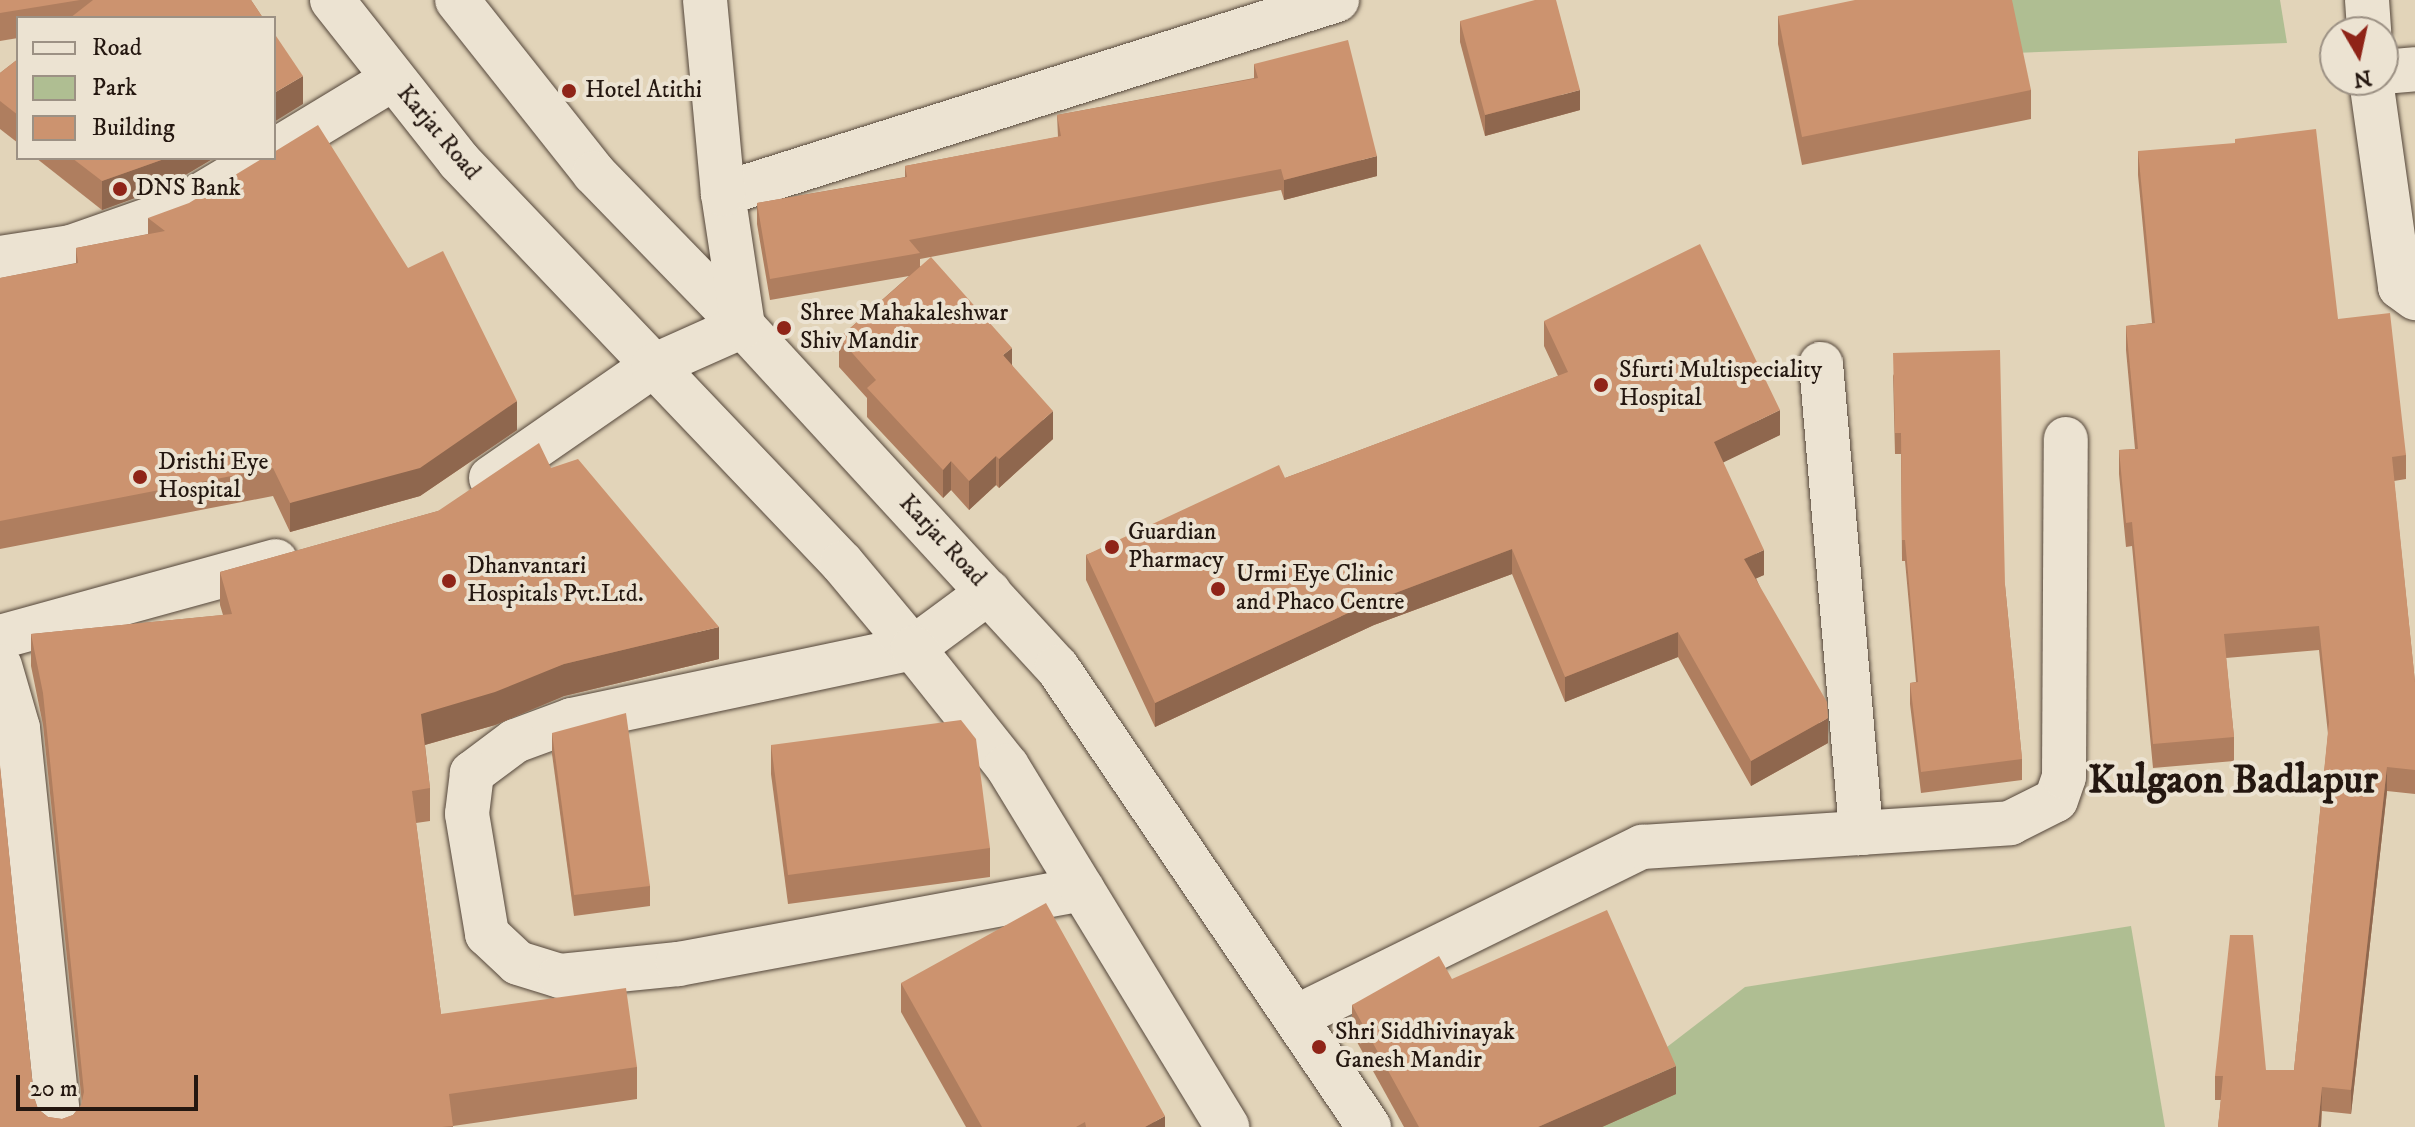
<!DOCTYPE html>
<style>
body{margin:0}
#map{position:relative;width:2415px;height:1127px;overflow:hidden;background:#e2d4b9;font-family:"IM FELL DW Pica",serif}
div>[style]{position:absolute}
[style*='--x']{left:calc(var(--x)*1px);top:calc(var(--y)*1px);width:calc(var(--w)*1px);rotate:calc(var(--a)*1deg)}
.green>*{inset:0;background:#afbe92}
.roads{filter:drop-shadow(0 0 2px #54463a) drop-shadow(0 0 2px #54463a)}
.street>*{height:44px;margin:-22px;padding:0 22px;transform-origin:22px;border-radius:22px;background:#ece3d2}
.secondary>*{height:44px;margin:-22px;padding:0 22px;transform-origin:22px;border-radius:22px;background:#ece3d2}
.wall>*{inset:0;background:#af7e5f}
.shaded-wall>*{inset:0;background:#8f674e}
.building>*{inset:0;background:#cc936f}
.dots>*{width:22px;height:22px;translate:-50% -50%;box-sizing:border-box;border:4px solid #ece3d2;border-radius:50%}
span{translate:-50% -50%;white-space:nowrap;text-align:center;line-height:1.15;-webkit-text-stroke:8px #ece3d2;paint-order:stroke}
.poi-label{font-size:24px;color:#241710}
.left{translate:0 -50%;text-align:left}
.street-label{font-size:24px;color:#241710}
.town-label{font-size:40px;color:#241710;font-weight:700}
.legend{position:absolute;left:16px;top:16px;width:260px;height:144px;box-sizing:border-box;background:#ece3d2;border:2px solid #9c9184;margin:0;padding:10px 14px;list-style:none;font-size:24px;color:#241710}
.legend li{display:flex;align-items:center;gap:16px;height:40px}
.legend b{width:40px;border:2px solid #9c9184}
.north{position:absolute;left:2319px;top:16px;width:80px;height:80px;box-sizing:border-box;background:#ece3d2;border:2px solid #9c9184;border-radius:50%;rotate:171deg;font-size:22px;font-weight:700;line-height:32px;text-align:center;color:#241710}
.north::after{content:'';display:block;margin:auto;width:28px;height:36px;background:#8f2418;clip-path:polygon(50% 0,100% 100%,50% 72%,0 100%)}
.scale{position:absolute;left:16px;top:1075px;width:182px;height:36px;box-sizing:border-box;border:4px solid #241710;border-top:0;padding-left:10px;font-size:24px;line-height:28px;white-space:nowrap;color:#241710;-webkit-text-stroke:6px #ece3d2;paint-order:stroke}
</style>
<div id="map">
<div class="green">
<i style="clip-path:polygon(2006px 0,2280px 0,2287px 43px,2013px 53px)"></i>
<i style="clip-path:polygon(2131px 926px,2165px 1127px,1563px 1127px,1745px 987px)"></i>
</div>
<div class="roads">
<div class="street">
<i style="--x:2367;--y:0;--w:32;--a:86"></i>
<i style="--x:2383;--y:72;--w:32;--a:-5"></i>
<i style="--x:2371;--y:80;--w:209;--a:82"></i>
<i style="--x:2400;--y:287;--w:19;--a:36"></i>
<i style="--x:274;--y:151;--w:139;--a:-31.2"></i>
<i style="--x:723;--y:194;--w:644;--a:-17.53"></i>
<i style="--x:0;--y:258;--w:72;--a:-8.8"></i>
<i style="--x:71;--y:247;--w:111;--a:-19.4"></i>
<i style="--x:176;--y:210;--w:101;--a:-30.9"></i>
<i style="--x:1821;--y:364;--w:471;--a:85.1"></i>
<i style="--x:491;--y:478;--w:197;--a:-34.7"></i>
<i style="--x:989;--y:592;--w:94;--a:143.6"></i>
<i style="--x:913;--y:648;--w:349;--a:168.1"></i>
<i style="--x:572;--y:720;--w:61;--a:159.8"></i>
<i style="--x:515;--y:741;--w:54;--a:143.3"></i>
<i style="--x:472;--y:773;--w:41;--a:97"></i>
<i style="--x:467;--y:814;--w:122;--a:80.5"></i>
<i style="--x:487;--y:934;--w:42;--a:43.1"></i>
<i style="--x:518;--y:963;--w:44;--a:17.2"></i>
<i style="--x:560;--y:976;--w:119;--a:-5.8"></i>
<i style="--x:678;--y:964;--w:411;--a:-10.5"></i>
<i style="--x:0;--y:637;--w:286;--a:-15.4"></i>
<i style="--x:0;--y:666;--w:65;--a:73.8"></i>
<i style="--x:18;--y:728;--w:401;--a:84.1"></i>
<i style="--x:1296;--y:1017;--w:386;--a:-26.2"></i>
<i style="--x:1642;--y:847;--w:369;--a:-3.7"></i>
<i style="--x:2010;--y:823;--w:51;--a:-26.6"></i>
<i style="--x:2056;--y:800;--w:24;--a:-71"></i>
<i style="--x:2064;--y:777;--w:338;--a:-89.7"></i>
</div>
<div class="secondary">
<i style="--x:332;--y:0;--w:205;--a:51.7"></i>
<i style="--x:459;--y:161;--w:555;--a:46.39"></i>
<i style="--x:842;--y:563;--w:111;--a:50.1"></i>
<i style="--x:913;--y:648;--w:151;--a:51.5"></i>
<i style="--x:1007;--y:766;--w:423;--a:58.6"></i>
<i style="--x:457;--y:0;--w:221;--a:51.6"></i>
<i style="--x:594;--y:173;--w:214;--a:45.8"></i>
<i style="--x:743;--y:326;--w:464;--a:47.4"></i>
<i style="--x:1057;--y:667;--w:556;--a:55.85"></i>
<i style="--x:653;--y:366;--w:98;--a:-24"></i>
<i style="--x:743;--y:326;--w:134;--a:-98.6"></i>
<i style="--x:723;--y:194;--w:195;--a:-95.3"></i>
</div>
</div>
<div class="wall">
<i style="clip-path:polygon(0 0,251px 0,263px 18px,18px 18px,18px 38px,0 41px)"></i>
<i style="clip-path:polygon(1778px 16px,2031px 90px,2031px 119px,1802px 165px,1778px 44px)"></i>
<i style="clip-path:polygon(1460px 21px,1580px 110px,1485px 136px,1460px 42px)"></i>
<i style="clip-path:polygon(18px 59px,18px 143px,0 129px,0 73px)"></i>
<i style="clip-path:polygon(1254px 64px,1377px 176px,1284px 200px,1281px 190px,920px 259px,920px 266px,1012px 365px,1053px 439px,999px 488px,996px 485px,969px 510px,951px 490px,943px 498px,867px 417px,867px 398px,839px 367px,839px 338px,909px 276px,770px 300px,757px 224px,757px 203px,905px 177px,905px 166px,1058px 137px,1057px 115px,1254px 78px)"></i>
<i style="clip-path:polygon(2138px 151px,2338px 319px,2406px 455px,2406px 479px,2394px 481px,2415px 682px,2415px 794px,2387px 791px,2351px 1114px,2322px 1111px,2321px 1127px,2218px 1127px,2221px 1100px,2215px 1100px,2215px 1076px,2266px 1070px,2294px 1070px,2328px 734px,2319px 650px,2226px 658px,2234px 737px,2234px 761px,2153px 768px,2132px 546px,2126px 547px,2119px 474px,2119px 450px,2135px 449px,2126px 350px,2126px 326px,2152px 323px,2138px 175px)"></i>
<i style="clip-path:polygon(36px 158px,214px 158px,165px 187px,102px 210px)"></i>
<i style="clip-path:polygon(148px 218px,408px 268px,517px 430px,420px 496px,290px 532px,273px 496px,0 549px,0 278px,76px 263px,76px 248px,148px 234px)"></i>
<i style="clip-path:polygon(1544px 321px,1780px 435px,1723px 462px,1764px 575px,1756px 578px,1828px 743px,1751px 786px,1678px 657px,1565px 702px,1512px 574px,1374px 625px,1155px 727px,1086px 580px,1086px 555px,1285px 478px,1558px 376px,1544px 346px)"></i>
<i style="clip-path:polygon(1893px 374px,2005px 585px,2022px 759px,2022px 780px,1921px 793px,1910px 704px,1910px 683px,1916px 682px,1905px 561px,1902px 561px,1901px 454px,1895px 454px)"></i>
<i style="clip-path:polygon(551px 468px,719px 659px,564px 696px,495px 725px,425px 745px,430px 788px,430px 821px,416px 823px,441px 1014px,637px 1067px,637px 1099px,453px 1126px,453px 1127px,0 1127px,34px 1097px,38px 1109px,48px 1117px,62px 1119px,73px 1115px,82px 1104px,43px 725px,31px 666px,31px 634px,223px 615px,220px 605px,220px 572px,438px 511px)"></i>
<i style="clip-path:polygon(552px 733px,650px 886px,650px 906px,574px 916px,552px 754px)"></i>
<i style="clip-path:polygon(771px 745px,990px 848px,990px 877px,788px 904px,771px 774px)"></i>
<i style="clip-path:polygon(1452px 979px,1676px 1094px,1602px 1127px,1404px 1127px,1352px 1033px,1352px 1005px)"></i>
<i style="clip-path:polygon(901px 983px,1165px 1127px,966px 1127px,901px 1012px)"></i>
</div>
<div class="shaded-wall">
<i style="clip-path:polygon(303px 76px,303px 104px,274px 122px,274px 93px)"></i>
<i style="clip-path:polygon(1580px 90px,1580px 110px,1485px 136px,1485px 115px)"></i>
<i style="clip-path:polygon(1377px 156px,1377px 176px,1284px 200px,1284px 180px)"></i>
<i style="clip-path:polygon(167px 158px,214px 158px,165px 187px,102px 210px,102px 181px)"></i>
<i style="clip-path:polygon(1012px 348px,1012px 376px,1003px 355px)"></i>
<i style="clip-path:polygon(517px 401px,517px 430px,420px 496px,290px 532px,290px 503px)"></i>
<i style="clip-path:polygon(1780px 410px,1780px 435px,1714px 467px,1714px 442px)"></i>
<i style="clip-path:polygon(1053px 411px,1053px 439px,999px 488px,999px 459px)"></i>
<i style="clip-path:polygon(996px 456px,996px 485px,969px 510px,969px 481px)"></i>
<i style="clip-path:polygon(951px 461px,951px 490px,943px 498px,943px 470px)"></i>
<i style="clip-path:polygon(1512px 549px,1512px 574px,1374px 625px,1155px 727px,1155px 703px,1374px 601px)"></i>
<i style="clip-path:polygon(1764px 550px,1764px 575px,1744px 584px,1744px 559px)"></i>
<i style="clip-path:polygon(719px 627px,719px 659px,564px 696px,495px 725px,421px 746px,421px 714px,564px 664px)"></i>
<i style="clip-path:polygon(1678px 632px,1678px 657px,1565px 702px,1565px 677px)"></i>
<i style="clip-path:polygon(1828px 718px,1828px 743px,1751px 786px,1751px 761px)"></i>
<i style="clip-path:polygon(2387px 767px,2387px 791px,2351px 1114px,2351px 1090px)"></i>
<i style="clip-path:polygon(1676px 1066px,1676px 1094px,1602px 1127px,1538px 1127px)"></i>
<i style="clip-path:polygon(2322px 1087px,2321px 1127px,2318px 1127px)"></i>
<i style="clip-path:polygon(1165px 1116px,1165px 1127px,1145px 1127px)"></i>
</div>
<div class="building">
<i style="clip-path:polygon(0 0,80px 0,0 13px)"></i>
<i style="clip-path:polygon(93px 0,251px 0,263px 18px,70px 18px)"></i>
<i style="clip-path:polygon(1535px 0,1556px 0,1580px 90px,1485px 115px,1460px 21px)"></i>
<i style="clip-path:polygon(1855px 0,2012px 0,2031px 90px,1802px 137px,1778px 16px)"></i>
<i style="clip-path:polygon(274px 33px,303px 76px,274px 93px)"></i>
<i style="clip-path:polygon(1348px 40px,1377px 156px,1284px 180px,1281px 169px,909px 240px,920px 253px,770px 279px,757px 203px,907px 177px,905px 166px,1061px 136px,1057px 115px,1258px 78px,1254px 64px)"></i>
<i style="clip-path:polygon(18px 59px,18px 115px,0 101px,0 73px)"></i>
<i style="clip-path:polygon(318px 125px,408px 268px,443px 251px,517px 401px,420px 468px,290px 503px,273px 468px,0 521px,0 278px,78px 263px,76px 248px,165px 231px,148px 218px,189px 203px,263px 158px,274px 158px,274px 152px)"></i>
<i style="clip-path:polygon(2316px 129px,2338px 319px,2390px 313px,2406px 455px,2392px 457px,2415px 682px,2415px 770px,2387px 767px,2351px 1090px,2322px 1087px,2318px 1127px,2218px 1127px,2223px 1076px,2215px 1076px,2230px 935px,2253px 935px,2266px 1070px,2294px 1070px,2329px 722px,2319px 626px,2224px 634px,2234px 737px,2153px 744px,2132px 522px,2126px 523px,2119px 450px,2138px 449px,2126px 326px,2155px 323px,2138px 151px,2235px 143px,2235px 139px)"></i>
<i style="clip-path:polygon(72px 158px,167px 158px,102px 181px)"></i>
<i style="clip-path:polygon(1700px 244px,1780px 410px,1714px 442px,1764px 550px,1744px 559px,1827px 702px,1828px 718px,1751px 761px,1678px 632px,1565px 677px,1512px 549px,1374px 601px,1155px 703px,1086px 555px,1279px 465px,1285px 478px,1568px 372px,1544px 321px)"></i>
<i style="clip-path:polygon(931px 257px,1012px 348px,1003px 355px,1053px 411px,999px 459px,996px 456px,969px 481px,951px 461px,943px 470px,867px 388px,876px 380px,839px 338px)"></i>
<i style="clip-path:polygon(2000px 350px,2005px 585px,2022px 759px,1921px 772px,1910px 683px,1918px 682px,1905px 540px,1902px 540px,1901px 433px,1895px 433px,1893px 353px)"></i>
<i style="clip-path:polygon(539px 443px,551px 468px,578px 459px,719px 627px,564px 664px,495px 692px,421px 714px,430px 788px,412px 791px,441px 1014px,626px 988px,637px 1067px,449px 1094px,453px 1126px,442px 1127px,0 1127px,0 765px,34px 1097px,38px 1109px,48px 1117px,62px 1119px,73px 1115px,81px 1105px,84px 1092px,43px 693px,31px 634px,232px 614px,220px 572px,438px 511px)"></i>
<i style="clip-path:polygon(626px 713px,650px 886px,574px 895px,552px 733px)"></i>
<i style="clip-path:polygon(961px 720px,976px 739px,990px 848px,788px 875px,771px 745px)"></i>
<i style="clip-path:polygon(1046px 903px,1165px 1116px,1145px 1127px,1086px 1127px,1085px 1122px,1076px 1127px,982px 1127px,901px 983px)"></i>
<i style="clip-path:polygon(1607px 910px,1676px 1066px,1538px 1127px,1419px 1127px,1352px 1005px,1439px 956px,1452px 979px)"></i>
</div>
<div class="dots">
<i style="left:569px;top:91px;background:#8f2418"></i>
<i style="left:120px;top:189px;background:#8f2418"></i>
<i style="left:784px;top:328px;background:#8f2418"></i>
<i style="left:1601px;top:385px;background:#8f2418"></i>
<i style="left:140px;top:477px;background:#8f2418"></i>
<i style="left:1112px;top:547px;background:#8f2418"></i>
<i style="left:449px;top:581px;background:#8f2418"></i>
<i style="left:1218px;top:589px;background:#8f2418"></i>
<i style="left:1319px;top:1047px;background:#8f2418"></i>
</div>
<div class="poi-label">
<span class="left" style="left:585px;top:91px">Hotel Atithi</span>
<span class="left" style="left:136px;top:189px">DNS Bank</span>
<span class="left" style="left:800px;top:328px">Shree Mahakaleshwar<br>Shiv Mandir</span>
<span class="left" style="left:1619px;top:385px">Sfurti Multispeciality<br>Hospital</span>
<span class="left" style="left:158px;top:477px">Dristhi Eye<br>Hospital</span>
<span class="left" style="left:1128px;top:547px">Guardian<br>Pharmacy</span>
<span class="left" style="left:467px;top:581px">Dhanvantari<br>Hospitals Pvt.Ltd.</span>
<span class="left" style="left:1236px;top:589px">Urmi Eye Clinic<br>and Phaco Centre</span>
<span class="left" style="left:1335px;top:1047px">Shri Siddhivinayak<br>Ganesh Mandir</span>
</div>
<div class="street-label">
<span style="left:438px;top:133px;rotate:50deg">Karjat Road</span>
<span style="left:942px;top:541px;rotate:47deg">Karjat Road</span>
</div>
<div class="town-label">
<span style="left:2233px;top:781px">Kulgaon Badlapur</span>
</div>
<ul class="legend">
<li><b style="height:10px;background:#ece3d2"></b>Road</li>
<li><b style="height:22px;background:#afbe92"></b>Park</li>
<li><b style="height:22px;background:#cc936f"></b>Building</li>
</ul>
<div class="north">N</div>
<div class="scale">20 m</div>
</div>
